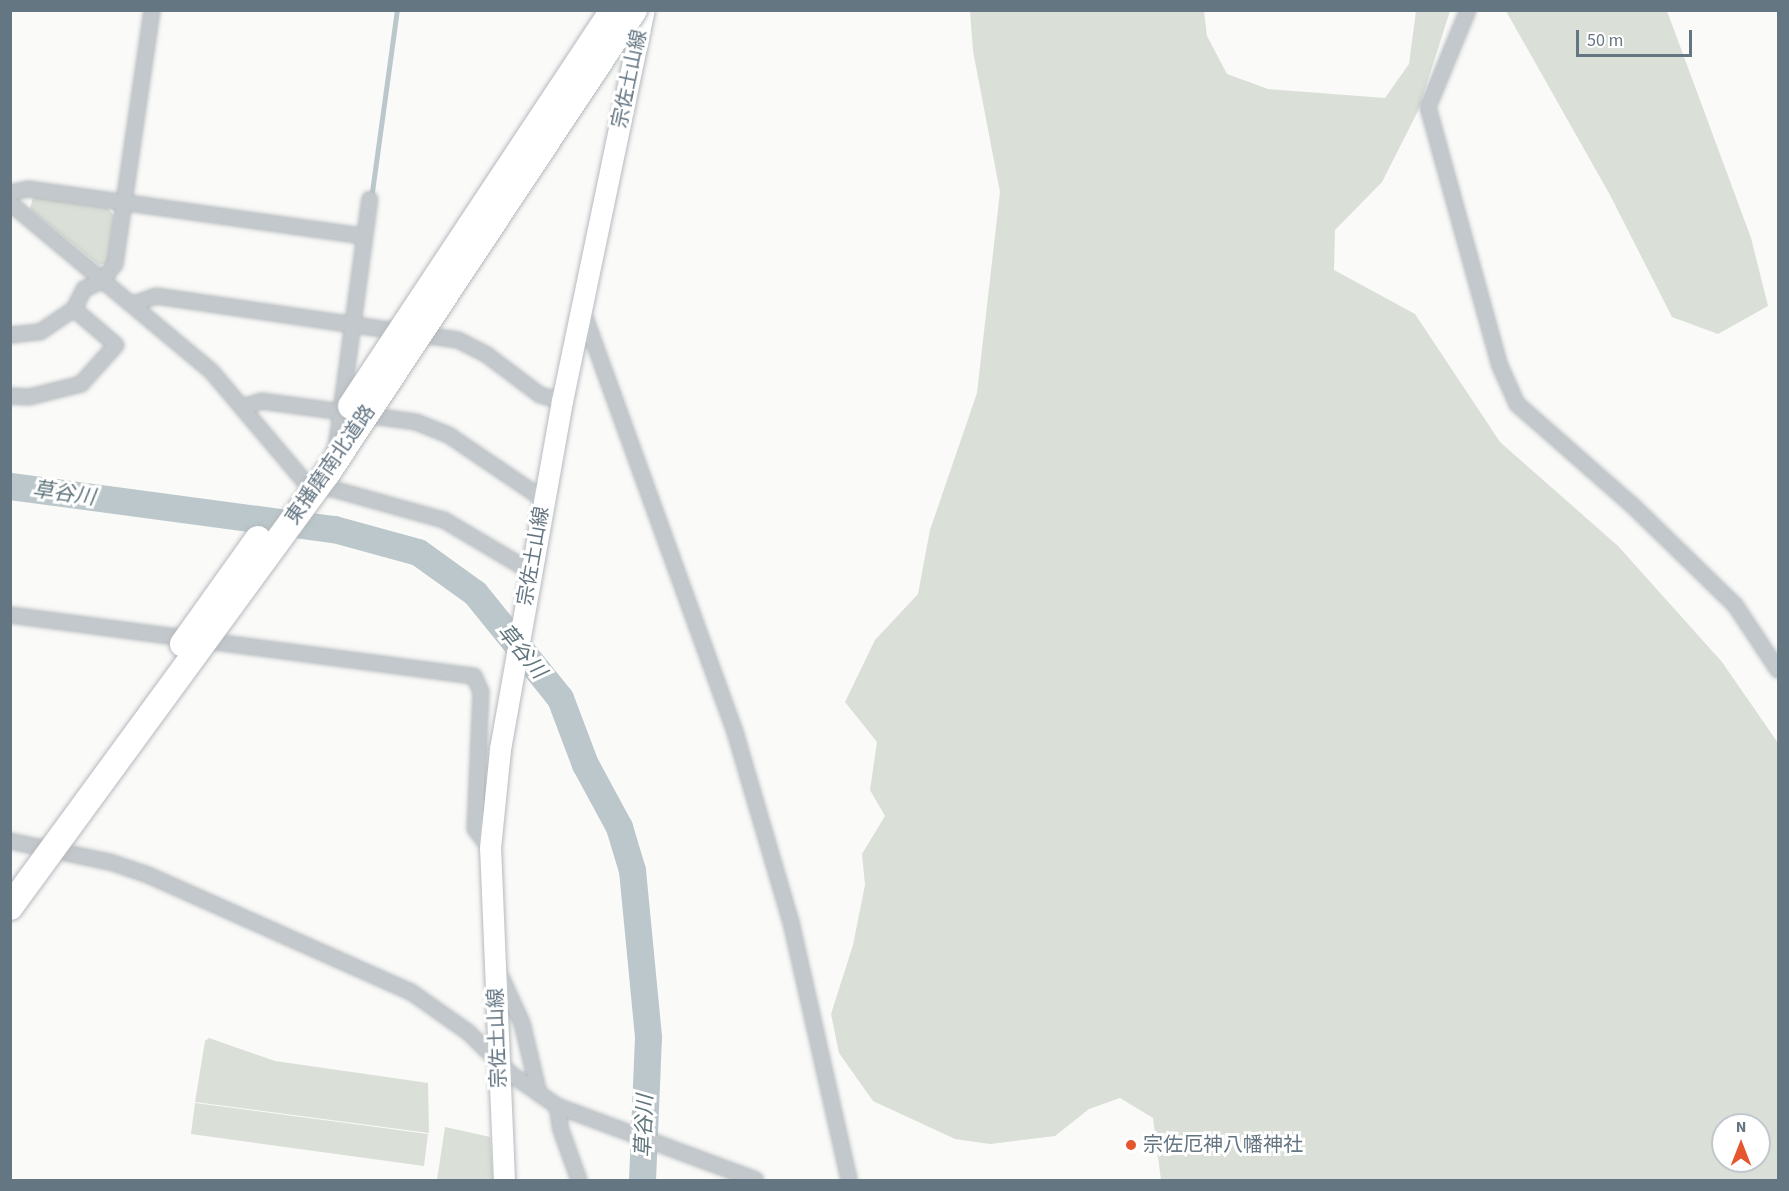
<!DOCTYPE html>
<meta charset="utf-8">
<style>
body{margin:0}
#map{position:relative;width:1789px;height:1191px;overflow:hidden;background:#fafaf8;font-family:"Source Sans 3","Noto Sans JP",sans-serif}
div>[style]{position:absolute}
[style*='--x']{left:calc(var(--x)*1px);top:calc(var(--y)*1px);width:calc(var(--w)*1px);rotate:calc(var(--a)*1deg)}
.green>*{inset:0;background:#dadfd7}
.stream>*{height:4.5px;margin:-2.25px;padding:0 2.25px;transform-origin:2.25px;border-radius:2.25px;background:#bbc7cb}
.river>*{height:27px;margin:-13.5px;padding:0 13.5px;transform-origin:13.5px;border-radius:13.5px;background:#bbc7cb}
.roads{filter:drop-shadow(0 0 2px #b5babe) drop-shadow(0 0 2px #b5babe)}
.street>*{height:14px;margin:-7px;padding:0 7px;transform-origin:7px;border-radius:7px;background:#c3c8cc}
.primary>*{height:21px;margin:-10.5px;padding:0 10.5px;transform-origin:10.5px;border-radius:10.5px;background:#fff}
.bridges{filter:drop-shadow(0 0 2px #b4b9bd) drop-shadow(0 0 2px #b4b9bd)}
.highway-bridge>*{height:26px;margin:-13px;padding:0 13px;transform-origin:13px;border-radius:13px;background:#fff}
.dots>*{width:16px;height:16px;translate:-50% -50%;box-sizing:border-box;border:3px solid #fff;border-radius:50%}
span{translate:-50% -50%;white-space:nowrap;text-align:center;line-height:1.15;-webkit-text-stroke:6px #fff;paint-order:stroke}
.street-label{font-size:20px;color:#657683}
.poi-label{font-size:20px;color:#657683}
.left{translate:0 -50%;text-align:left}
.water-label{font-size:21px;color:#60757c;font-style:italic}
.frame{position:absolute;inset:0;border:12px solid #657683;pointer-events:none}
.north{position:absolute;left:1711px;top:1113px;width:60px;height:60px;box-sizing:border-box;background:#fff;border:2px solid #c1c8cd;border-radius:50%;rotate:0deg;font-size:16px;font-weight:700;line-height:24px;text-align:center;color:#657683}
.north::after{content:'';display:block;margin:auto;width:21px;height:27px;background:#e4572e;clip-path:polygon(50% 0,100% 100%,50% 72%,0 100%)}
.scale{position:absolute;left:1576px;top:30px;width:116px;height:27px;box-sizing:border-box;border:3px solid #657683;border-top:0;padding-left:8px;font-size:18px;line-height:21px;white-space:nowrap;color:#657683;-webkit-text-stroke:4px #fff;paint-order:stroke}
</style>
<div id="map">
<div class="green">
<i style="clip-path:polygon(evenodd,970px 11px,1204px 11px,1207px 36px,1227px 74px,1268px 89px,1385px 98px,1409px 64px,1416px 11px,1450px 11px,1418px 111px,1382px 182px,1335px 230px,1334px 270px,1415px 314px,1500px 442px,1618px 546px,1722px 662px,1778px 743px,1778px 1180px,1161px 1180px,1153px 1118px,1120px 1098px,1089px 1109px,1055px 1136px,990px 1144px,955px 1139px,873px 1101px,839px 1053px,831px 1014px,853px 945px,865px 885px,862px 854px,885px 816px,870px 790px,877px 742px,845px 702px,875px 640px,918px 594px,930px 530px,977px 393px,1000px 192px,973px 51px,970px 11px,1723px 1125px,1759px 1125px,1759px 1161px,1723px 1161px,1723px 1125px)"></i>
<i style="clip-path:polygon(1506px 11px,1667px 11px,1751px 238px,1768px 306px,1718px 334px,1672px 317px,1610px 195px)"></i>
<i style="clip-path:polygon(33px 197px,108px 208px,114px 216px,108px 263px,99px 265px,30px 209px)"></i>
<i style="clip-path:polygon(209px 1038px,275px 1061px,428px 1083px,429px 1133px,195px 1102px,205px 1041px)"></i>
<i style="clip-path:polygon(195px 1103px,428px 1134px,424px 1166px,191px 1134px)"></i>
<i style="clip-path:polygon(445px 1127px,490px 1137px,493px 1180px,437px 1180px)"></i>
</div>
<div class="stream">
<i style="--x:372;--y:192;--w:184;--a:-82.2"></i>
</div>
<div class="river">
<i style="--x:10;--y:486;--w:327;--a:7.6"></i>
<i style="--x:334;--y:529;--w:87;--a:15.3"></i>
<i style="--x:418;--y:552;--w:70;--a:35.7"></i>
<i style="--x:475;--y:593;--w:135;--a:51"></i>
<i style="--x:560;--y:698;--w:71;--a:69.3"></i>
<i style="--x:585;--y:764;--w:72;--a:61.6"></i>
<i style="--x:619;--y:827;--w:45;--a:73.2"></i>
<i style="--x:632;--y:870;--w:168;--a:84.5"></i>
<i style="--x:648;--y:1037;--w:143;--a:92.4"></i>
</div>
<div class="roads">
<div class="street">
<i style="--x:1468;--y:10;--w:105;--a:112.4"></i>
<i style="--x:1428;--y:107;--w:269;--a:74.5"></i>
<i style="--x:1500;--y:366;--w:42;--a:65.9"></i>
<i style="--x:1517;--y:404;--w:152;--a:41.3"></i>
<i style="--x:1631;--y:504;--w:145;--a:44.2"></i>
<i style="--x:1735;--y:605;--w:78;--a:56.5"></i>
<i style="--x:10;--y:193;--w:18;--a:-13"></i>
<i style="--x:28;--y:189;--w:339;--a:8"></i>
<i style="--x:10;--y:203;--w:263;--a:39.9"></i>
<i style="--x:212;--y:372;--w:143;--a:49.8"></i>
<i style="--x:304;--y:481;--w:145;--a:15.6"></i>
<i style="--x:444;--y:520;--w:100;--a:30.7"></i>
<i style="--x:133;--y:304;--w:24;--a:-19"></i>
<i style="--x:156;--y:296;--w:305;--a:8.3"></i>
<i style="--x:458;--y:340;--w:33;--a:27"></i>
<i style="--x:487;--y:355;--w:66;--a:37"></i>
<i style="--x:540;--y:395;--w:23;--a:15"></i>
<i style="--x:583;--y:312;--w:447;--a:70.1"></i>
<i style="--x:735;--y:732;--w:198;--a:73.6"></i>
<i style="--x:791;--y:922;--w:264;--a:77.3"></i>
<i style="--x:10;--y:335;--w:30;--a:-6"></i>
<i style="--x:40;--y:332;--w:41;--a:-34.1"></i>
<i style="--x:74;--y:309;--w:22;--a:-63"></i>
<i style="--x:84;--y:289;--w:20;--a:-24"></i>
<i style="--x:102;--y:281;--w:21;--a:-53"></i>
<i style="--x:115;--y:264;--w:257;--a:-81.7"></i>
<i style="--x:10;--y:396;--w:19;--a:3"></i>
<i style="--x:29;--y:397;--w:54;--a:-14"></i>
<i style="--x:81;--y:384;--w:52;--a:-48.1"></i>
<i style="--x:116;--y:345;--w:55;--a:-139.4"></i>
<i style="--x:243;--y:407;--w:19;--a:-18"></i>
<i style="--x:261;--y:401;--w:156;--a:7.7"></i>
<i style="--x:416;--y:422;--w:37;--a:22"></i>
<i style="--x:450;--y:436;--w:114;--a:34.2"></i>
<i style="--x:336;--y:449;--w:252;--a:-82.3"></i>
<i style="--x:10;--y:615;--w:468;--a:7.5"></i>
<i style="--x:474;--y:676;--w:17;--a:66"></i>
<i style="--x:481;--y:692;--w:137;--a:92.5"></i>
<i style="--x:475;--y:829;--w:24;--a:52"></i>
<i style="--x:10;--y:841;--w:102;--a:11.9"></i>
<i style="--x:110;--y:862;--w:40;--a:18.9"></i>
<i style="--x:148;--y:875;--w:288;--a:24"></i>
<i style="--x:411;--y:992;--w:70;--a:35.1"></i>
<i style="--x:468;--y:1032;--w:60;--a:44.3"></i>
<i style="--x:511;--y:1074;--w:56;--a:34.8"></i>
<i style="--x:557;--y:1106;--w:212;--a:20.4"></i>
<i style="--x:500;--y:975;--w:53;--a:65.4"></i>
<i style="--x:522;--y:1023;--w:73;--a:76.5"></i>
<i style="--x:557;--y:1106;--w:24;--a:81"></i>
<i style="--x:561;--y:1130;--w:53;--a:70.2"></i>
</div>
<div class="primary">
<i style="--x:504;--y:1180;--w:332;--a:-92.4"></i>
<i style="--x:490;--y:848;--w:100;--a:-84.2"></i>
<i style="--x:500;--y:749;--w:353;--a:-79.9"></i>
<i style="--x:562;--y:401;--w:400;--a:-78.2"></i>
</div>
</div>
<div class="bridges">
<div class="highway-bridge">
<i style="--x:351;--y:406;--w:475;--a:-56.5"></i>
<i style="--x:183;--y:644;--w:129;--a:-54.5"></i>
<i style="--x:10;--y:907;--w:535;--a:-53.82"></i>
<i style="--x:326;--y:475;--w:558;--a:-56.48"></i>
</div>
</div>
<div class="dots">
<i style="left:1131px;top:1145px;background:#e4572e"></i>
</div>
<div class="street-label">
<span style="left:630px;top:79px;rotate:-78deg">宗佐土山線</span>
<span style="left:331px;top:465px;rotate:-55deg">東播磨南北道路</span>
<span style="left:534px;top:556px;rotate:-80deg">宗佐土山線</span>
<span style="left:498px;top:1038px;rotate:-92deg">宗佐土山線</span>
</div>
<div class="poi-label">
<span class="left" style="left:1143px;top:1145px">宗佐厄神八幡神社</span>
</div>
<div class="water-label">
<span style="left:64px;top:493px;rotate:8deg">草谷川</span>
<span style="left:522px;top:651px;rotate:51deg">草谷川</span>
<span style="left:644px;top:1126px;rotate:-88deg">草谷川</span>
</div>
<div class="frame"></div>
<div class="north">N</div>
<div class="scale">50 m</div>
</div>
